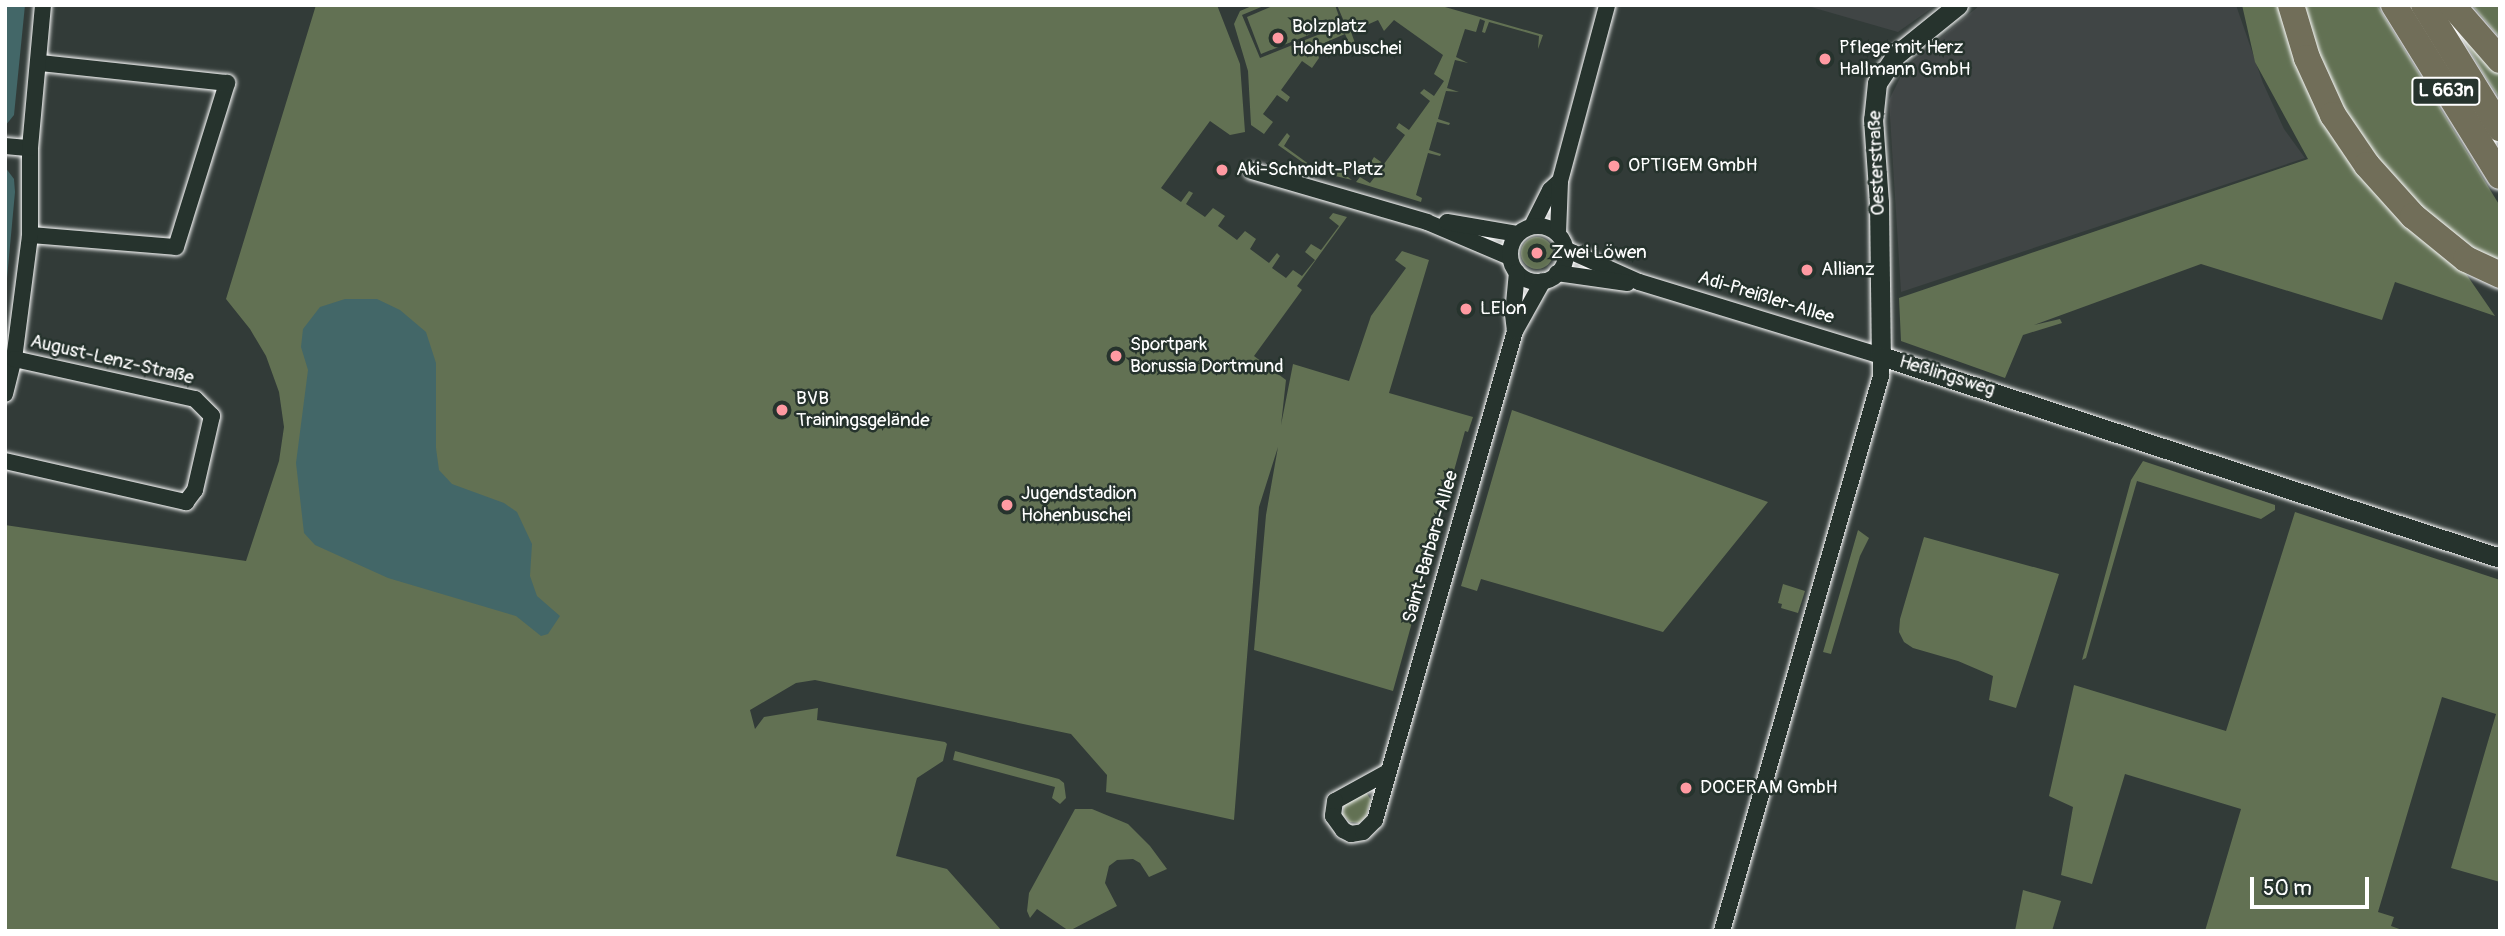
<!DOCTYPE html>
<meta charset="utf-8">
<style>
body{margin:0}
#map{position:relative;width:2505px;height:936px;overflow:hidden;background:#323b38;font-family:Pangolin,sans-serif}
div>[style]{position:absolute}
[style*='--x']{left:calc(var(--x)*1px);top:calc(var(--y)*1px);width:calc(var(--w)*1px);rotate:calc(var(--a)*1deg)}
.built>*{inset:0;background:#404545}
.green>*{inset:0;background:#627153}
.round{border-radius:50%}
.water>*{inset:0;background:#436768}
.roads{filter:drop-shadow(0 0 2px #fff) drop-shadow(0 0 2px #fff)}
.minor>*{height:16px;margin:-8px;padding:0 8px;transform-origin:8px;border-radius:8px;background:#26332d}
.minor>.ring{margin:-8px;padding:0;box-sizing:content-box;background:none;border:16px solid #26332d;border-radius:50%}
.tertiary>*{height:19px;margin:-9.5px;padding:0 9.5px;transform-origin:9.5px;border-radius:9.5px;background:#26332d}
.trunk>*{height:26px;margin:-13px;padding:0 13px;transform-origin:13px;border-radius:13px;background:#716e59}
.dots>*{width:19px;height:19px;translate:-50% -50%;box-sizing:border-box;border:4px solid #26332d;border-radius:50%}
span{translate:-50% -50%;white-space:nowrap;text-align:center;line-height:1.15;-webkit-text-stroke:5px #26332d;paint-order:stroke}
.shield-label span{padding:2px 5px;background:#26332d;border:2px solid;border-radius:5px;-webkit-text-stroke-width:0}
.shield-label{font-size:18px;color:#fff;font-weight:700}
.poi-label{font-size:19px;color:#fff}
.left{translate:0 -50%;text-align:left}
.street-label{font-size:19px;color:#fff}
.frame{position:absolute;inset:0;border:7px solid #fff;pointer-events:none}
.scale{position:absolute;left:2250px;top:877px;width:119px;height:32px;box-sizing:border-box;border:4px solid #fff;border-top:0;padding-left:9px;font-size:21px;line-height:24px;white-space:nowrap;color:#fff;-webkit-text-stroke:5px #26332d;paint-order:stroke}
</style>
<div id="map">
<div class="built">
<i style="clip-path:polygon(1804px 5px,1936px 5px,1898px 32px)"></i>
<i style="clip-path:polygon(1980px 5px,2236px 5px,2263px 83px,2284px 129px,2305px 158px,1901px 292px,1889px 100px,1905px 68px)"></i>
</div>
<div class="green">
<i style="clip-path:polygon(316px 5px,1217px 5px,1240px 64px,1245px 132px,1230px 135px,1210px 121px,1161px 188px,1181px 202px,1189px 191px,1193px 193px,1186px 204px,1205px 217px,1213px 208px,1225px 216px,1218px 226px,1237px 240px,1245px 231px,1256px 239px,1250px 249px,1269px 263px,1277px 253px,1280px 256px,1272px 268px,1286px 278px,1293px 270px,1302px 276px,1315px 260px,1305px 252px,1311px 244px,1321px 250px,1339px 226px,1329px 218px,1333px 213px,1347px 217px,1297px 286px,1302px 290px,1254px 356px,1286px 380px,1281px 425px,1293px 364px,1349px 381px,1371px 316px,1406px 268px,1395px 260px,1402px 251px,1429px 260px,1389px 393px,1473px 417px,1468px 432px,1465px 431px,1393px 691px,1254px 650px,1266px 515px,1278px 447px,1259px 507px,1234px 820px,1106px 792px,1107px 775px,1071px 734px,815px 680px,796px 683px,750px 710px,755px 729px,764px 717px,818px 708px,817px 720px,945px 742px,947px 744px,943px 761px,917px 778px,896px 856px,947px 869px,1002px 931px,5px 931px,5px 525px,246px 561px,279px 461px,284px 427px,279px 392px,266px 356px,250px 329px,226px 299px)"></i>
<i style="clip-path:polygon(1254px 5px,1266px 5px,1242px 15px,1260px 58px,1345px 24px,1337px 5px,1438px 5px,1543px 35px,1538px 49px,1539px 36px,1489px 22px,1485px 33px,1482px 32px,1485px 21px,1480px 19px,1476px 32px,1465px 29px,1456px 57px,1468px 63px,1455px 60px,1447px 88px,1459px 92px,1446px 91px,1438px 119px,1450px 123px,1449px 125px,1437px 122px,1429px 150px,1441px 154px,1440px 156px,1428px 153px,1416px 195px,1422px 198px,1421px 202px,1356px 182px,1360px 177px,1370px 183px,1381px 169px,1371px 162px,1374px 157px,1384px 164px,1405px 135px,1396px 128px,1399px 123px,1409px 130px,1430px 101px,1420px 93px,1424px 89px,1434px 96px,1444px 81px,1434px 74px,1443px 55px,1394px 20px,1384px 31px,1378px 20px,1351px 32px,1355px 43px,1350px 45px,1345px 34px,1315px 47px,1319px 58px,1312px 68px,1302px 61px,1281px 90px,1290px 97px,1287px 102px,1277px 95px,1263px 114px,1273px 122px,1264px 134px,1251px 125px,1248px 71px,1234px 24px,1240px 11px)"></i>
<i style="clip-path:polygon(1275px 5px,1335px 5px,1341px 22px,1261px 54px,1247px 17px)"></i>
<i style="clip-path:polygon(2242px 5px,2280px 5px,2310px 93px,2462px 268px,2495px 316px,2395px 282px,2382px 320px,2201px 264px,2034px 325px,2060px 319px,2062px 323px,2023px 335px,2005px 378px,1901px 341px,1899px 298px,2308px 159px,2255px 62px)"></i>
<i style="clip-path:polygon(2300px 5px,2377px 5px,2500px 206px,2500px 267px,2401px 195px,2344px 117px)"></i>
<i style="clip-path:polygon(2472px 5px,2500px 5px,2500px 38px)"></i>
<i style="clip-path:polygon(2447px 12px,2500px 71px,2500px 99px,2483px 73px)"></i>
<i style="clip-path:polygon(1287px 133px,1290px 136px,1284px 146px,1317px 170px,1325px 160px,1352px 180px,1315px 171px,1278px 145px)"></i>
<i class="round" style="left:1521px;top:237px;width:32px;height:32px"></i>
<i style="clip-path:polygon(1512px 410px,1768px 502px,1663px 632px,1481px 579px,1477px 591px,1461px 586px)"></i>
<i style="clip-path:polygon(2143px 461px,2275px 505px,2275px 510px,2261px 519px,2137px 481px,2086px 658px,2082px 660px,2131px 480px)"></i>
<i style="clip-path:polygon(2295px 512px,2500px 580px,2500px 882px,2451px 868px,2496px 714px,2442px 697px,2378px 912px,2394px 917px,2391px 926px,2405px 931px,2205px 931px,2241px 809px,2125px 774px,2092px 884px,2061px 875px,2073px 807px,2049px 796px,2074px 685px,2226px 731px)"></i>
<i style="clip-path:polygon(1858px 530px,1869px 538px,1860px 556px,1831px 654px,1823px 652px)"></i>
<i style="clip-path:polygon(1924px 537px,2059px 574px,2016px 708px,1989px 700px,1993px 676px,1958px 661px,1913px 648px,1904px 642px,1899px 632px,1900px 619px)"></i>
<i style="clip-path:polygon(1783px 584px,1805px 591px,1798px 613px,1781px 608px,1782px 604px,1778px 603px)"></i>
<i style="clip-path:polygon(955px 751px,1059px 779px,1064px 783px,1066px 798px,1060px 804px,1052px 798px,1055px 787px,953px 760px)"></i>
<i style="clip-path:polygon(1366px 792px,1371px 800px,1366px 817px,1359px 823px,1350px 822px,1343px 815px,1344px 805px)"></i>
<i style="clip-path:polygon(1075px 809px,1092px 809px,1128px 824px,1150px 846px,1167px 869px,1149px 877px,1140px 863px,1133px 859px,1117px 860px,1109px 866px,1105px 883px,1117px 906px,1069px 931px,1037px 909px,1030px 918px,1027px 911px,1029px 893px)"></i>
<i style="clip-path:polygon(2023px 890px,2061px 901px,2052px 931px,2015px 931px)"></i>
</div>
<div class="water">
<i style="clip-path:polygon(5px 5px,25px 5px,14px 115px,5px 126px)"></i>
<i style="clip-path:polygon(5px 167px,14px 179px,15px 192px,5px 300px)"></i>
<i style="clip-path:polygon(345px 299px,377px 299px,400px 310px,426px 332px,436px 363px,436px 448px,439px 470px,452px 484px,504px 503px,517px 512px,532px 544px,530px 576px,537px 596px,560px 616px,548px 634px,541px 636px,516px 616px,388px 578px,315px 545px,304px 533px,296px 463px,308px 370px,301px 347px,303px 329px,320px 307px)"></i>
</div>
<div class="roads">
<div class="minor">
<i style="--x:5;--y:146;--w:25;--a:5"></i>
<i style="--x:1252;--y:171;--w:182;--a:16.2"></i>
<i style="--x:1427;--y:222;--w:90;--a:22.9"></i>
<i style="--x:1447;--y:222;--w:71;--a:9.7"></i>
<i style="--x:1532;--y:226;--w:40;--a:-63.4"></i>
<i style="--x:1550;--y:190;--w:13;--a:-42"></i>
<i class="ring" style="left:1510px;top:226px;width:40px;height:40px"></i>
<i style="--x:1558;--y:234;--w:53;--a:-87.8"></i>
<i style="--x:1560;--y:181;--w:182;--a:-75"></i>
<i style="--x:30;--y:235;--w:146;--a:4.7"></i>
<i style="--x:176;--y:247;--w:172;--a:-72.7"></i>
<i style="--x:227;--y:83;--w:189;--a:-173.9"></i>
<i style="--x:1565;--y:249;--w:81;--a:24"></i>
<i style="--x:1639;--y:282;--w:253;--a:17"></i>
<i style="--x:1881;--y:356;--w:20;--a:90"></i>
<i style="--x:1881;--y:376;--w:577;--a:105.99"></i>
<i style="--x:1557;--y:273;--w:71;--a:8.1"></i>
<i style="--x:1515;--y:331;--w:17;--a:-97"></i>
<i style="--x:1513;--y:314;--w:42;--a:-84.6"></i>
<i style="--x:5;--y:394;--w:36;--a:-76"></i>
<i style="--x:14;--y:359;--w:125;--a:-82.6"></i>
<i style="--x:30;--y:235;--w:87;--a:-90"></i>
<i style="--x:30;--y:148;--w:144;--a:-84.8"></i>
<i style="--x:5;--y:461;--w:186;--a:12.8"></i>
<i style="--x:186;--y:502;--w:15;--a:-53"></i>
<i style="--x:195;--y:490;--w:76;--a:-77.1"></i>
<i style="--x:212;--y:416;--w:24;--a:-135"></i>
<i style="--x:195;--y:399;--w:185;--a:-167.5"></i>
<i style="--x:1386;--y:773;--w:58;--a:151.2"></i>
<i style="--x:1335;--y:801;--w:15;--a:98"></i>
<i style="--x:1333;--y:816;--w:17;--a:54"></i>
<i style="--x:1343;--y:830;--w:9;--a:27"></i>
<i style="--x:1351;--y:834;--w:12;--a:-9"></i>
<i style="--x:1363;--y:832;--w:17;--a:-45"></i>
<i style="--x:1375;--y:820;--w:509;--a:-74.02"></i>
<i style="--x:1515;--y:331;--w:57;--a:-60.8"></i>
</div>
<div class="tertiary">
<i style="--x:1958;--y:5;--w:80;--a:141.1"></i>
<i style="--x:1896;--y:55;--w:34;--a:124"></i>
<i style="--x:1877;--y:83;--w:36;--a:96"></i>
<i style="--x:1873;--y:119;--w:83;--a:85.9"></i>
<i style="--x:1879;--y:202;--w:154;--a:89.3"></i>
<i style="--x:1881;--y:356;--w:651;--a:18.07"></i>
</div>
<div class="trunk">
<i style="--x:2291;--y:5;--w:55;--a:73.2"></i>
<i style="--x:2307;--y:58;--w:63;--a:65.5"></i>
<i style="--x:2333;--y:115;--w:60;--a:55.8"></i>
<i style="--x:2367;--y:165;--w:69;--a:48"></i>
<i style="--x:2413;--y:216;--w:68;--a:39.1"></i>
<i style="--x:2466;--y:259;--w:38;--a:25"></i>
<i style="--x:2394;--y:5;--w:201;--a:58.2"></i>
<i style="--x:2424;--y:5;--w:145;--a:58.3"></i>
<i style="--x:2452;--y:5;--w:73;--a:48.9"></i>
</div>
</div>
<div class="dots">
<i style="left:1278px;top:38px;background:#ff9aa2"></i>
<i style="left:1825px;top:59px;background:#ff9aa2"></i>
<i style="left:1614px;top:166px;background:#ff9aa2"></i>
<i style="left:1222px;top:170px;background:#ff9aa2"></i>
<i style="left:1537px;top:253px;background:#ff9aa2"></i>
<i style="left:1807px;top:270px;background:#ff9aa2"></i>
<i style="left:1466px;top:309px;background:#ff9aa2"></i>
<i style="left:1116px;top:356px;background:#ff9aa2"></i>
<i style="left:782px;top:410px;background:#ff9aa2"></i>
<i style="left:1007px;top:505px;background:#ff9aa2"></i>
<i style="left:1686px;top:788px;background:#ff9aa2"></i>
</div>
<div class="shield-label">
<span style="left:2446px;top:91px">L 663n</span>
</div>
<div class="poi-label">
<span class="left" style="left:1292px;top:38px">Bolzplatz<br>Hohenbuschei</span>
<span class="left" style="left:1839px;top:59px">Pflege mit Herz<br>Hallmann GmbH</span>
<span class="left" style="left:1628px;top:166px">OPTIGEM GmbH</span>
<span class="left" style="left:1236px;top:170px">Aki-Schmidt-Platz</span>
<span class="left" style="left:1551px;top:253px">Zwei Löwen</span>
<span class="left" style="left:1821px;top:270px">Allianz</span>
<span class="left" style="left:1480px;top:309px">LEIon</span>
<span class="left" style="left:1130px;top:356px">Sportpark<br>Borussia Dortmund</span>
<span class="left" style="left:796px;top:410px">BVB<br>Trainingsgelände</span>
<span class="left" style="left:1021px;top:505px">Jugendstadion<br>Hohenbuschei</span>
<span class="left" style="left:1700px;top:788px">DOCERAM GmbH</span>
</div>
<div class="street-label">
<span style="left:1877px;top:163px;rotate:-92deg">Oesterstraße</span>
<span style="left:1766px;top:298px;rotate:17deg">Adi-Preißler-Allee</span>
<span style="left:112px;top:360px;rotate:13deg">August-Lenz-Straße</span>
<span style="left:1947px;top:376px;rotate:17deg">Heßlingsweg</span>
<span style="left:1431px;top:547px;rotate:-74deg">Saint-Barbara-Allee</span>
</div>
<div class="frame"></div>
<div class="scale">50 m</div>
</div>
